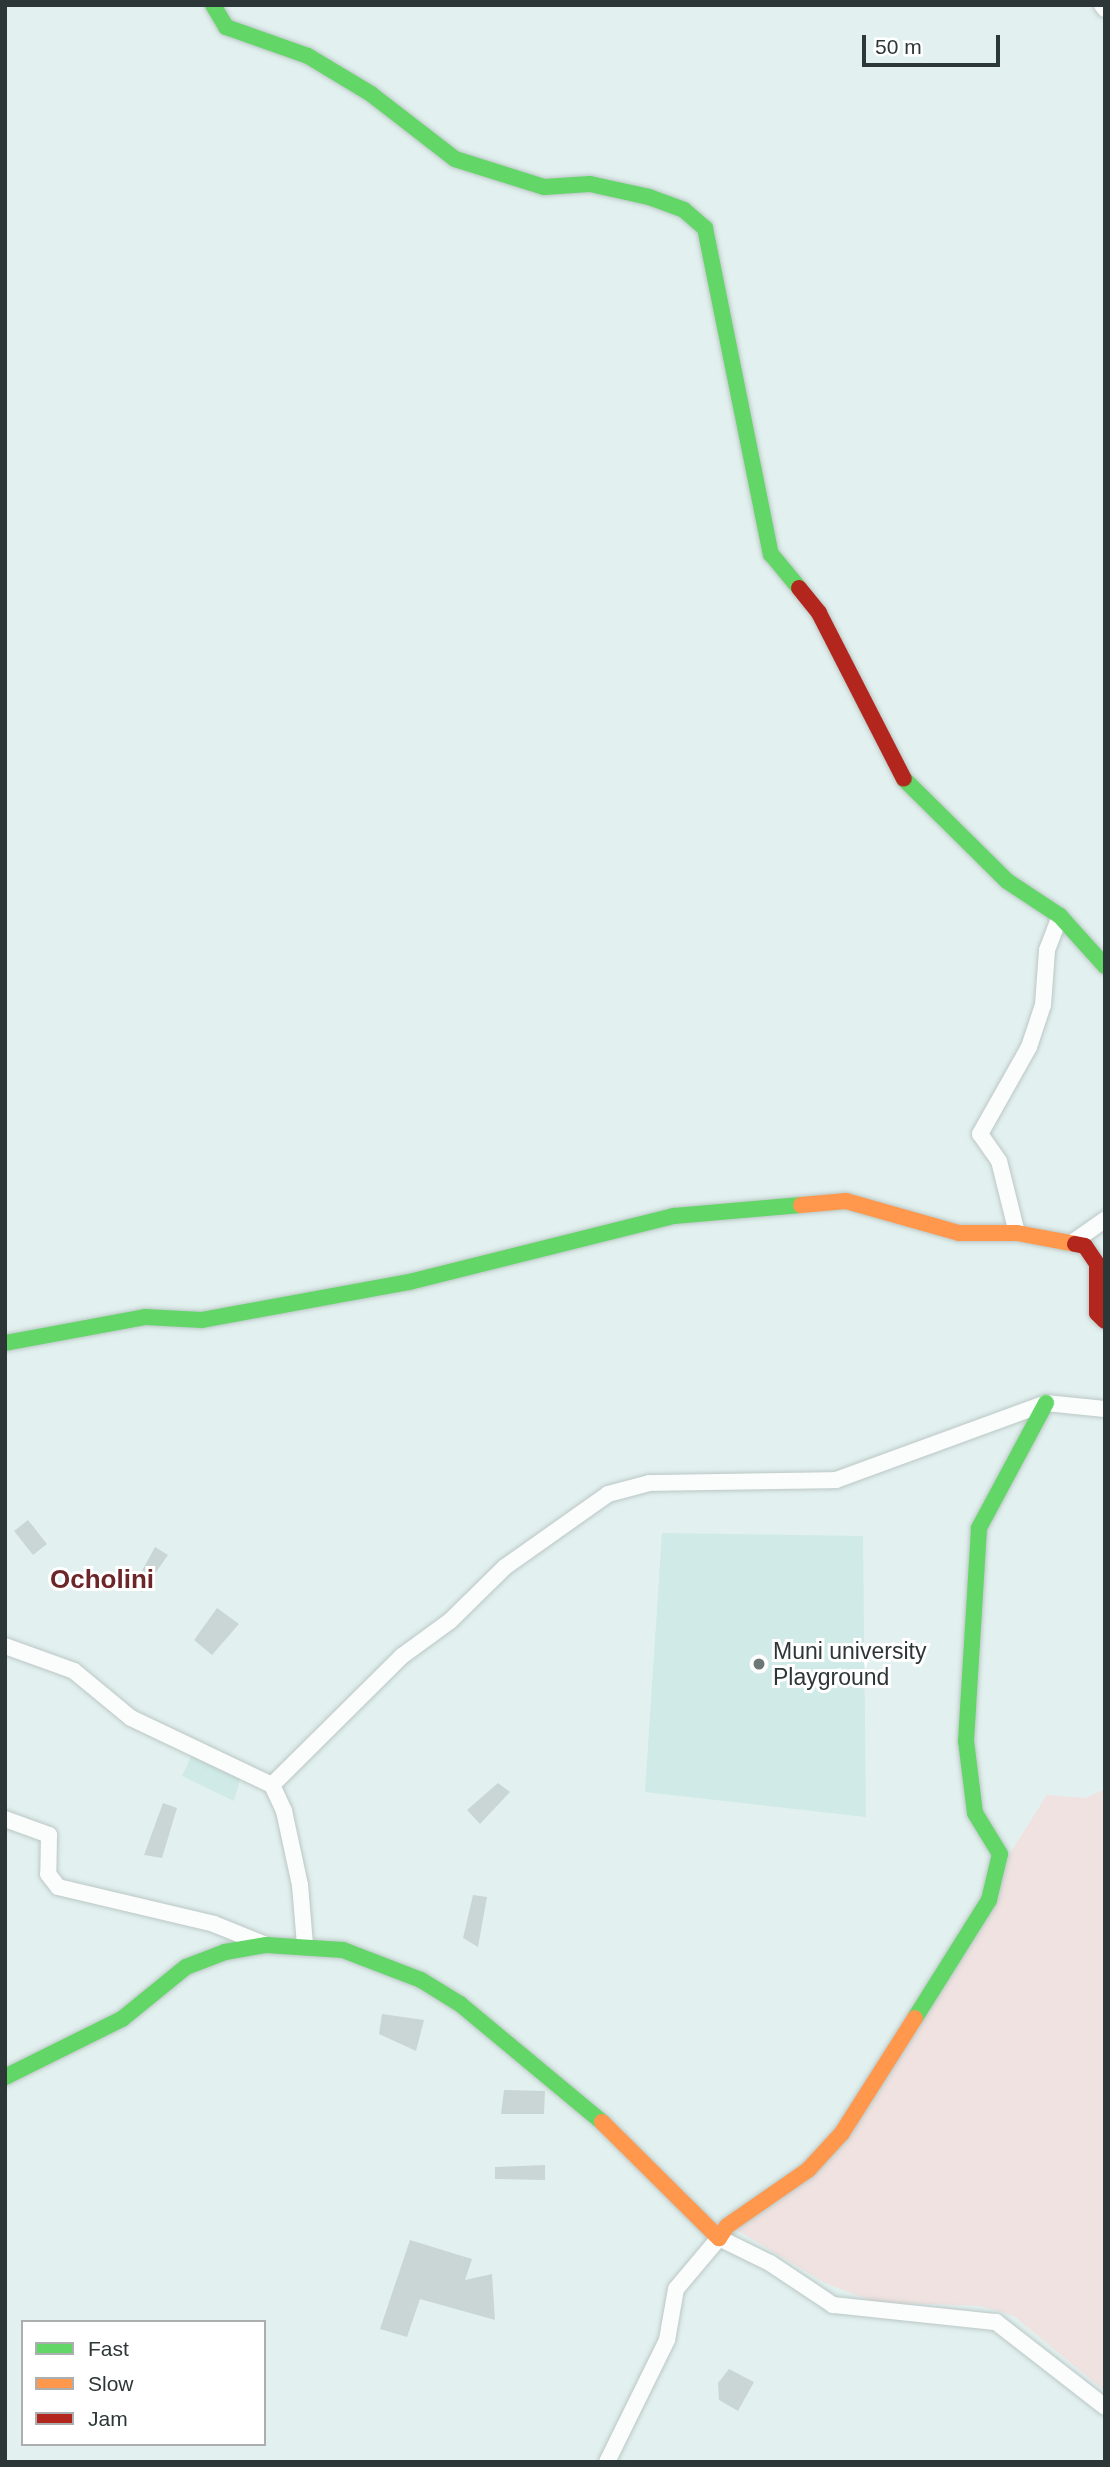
<!DOCTYPE html>
<style>
body{margin:0}
#map{position:relative;width:1110px;height:2467px;overflow:hidden;background:#e2f1ef;font-family:Arial,sans-serif}
div>[style]{position:absolute}
[style*='--x']{left:calc(var(--x)*1px);top:calc(var(--y)*1px);width:calc(var(--w)*1px);rotate:calc(var(--a)*1deg)}
.built>*{inset:0;background:#cfeae7}
.green>*{inset:0;background:#efe2e0}
.building>*{inset:0;background:#cad6d5}
.roads{filter:drop-shadow(0 0 2px #bbc7c5) drop-shadow(0 0 2px #bbc7c5)}
.street>*{height:16px;margin:-8px;padding:0 8px;transform-origin:8px;border-radius:8px;background:#fbfdfd}
.fast>*{height:16px;margin:-8px;padding:0 8px;transform-origin:8px;border-radius:8px;background:#63d668}
.slow>*{height:16px;margin:-8px;padding:0 8px;transform-origin:8px;border-radius:8px;background:#ff974d}
.jam>*{height:16px;margin:-8px;padding:0 8px;transform-origin:8px;border-radius:8px;background:#b3261e}
.dots>*{width:19px;height:19px;translate:-50% -50%;box-sizing:border-box;border:4px solid #fff;border-radius:50%}
span{translate:-50% -50%;white-space:nowrap;text-align:center;line-height:1.15;-webkit-text-stroke:6px #fff;paint-order:stroke}
.poi-label{font-size:23px;color:#2d3737}
.left{translate:0 -50%;text-align:left}
.quarter-label{font-size:26px;color:#6c2629;font-weight:700}
.frame{position:absolute;inset:0;border:7px solid #2d3737;pointer-events:none}
.legend{position:absolute;left:21px;top:2320px;width:245px;height:126px;box-sizing:border-box;background:#fff;border:2px solid #abafaf;margin:0;padding:9px 12px;list-style:none;font-size:21px;color:#2d3737}
.legend li{display:flex;align-items:center;gap:14px;height:35px}
.legend b{width:35px;border:2px solid #abafaf}
.scale{position:absolute;left:862px;top:35px;width:138px;height:32px;box-sizing:border-box;border:4px solid #2d3737;border-top:0;padding-left:9px;font-size:21px;line-height:24px;white-space:nowrap;color:#2d3737;-webkit-text-stroke:5px #fff;paint-order:stroke}
</style>
<div id="map">
<div class="built">
<i style="clip-path:polygon(662px 1533px,863px 1536px,866px 1817px,645px 1792px)"></i>
<i style="clip-path:polygon(192px 1755px,241px 1776px,234px 1801px,182px 1776px)"></i>
</div>
<div class="green">
<i style="clip-path:polygon(1105px 1789px,1105px 2391px,1014px 2316px,981px 2306px,875px 2302px,825px 2283px,732px 2227px,803px 2179px,1047px 1795px,1086px 1798px)"></i>
</div>
<div class="building">
<i style="clip-path:polygon(28px 1520px,47px 1544px,33px 1555px,14px 1531px)"></i>
<i style="clip-path:polygon(155px 1547px,168px 1555px,142px 1592px,133px 1587px)"></i>
<i style="clip-path:polygon(217px 1608px,239px 1624px,212px 1655px,194px 1640px)"></i>
<i style="clip-path:polygon(498px 1783px,510px 1792px,480px 1824px,467px 1810px)"></i>
<i style="clip-path:polygon(163px 1803px,177px 1808px,162px 1858px,144px 1855px)"></i>
<i style="clip-path:polygon(473px 1895px,487px 1897px,478px 1947px,463px 1938px)"></i>
<i style="clip-path:polygon(382px 2014px,424px 2020px,416px 2051px,379px 2034px)"></i>
<i style="clip-path:polygon(504px 2090px,545px 2091px,544px 2114px,501px 2114px)"></i>
<i style="clip-path:polygon(545px 2165px,545px 2180px,495px 2179px,495px 2167px)"></i>
<i style="clip-path:polygon(410px 2240px,472px 2259px,465px 2280px,492px 2274px,495px 2320px,420px 2299px,407px 2337px,380px 2329px)"></i>
<i style="clip-path:polygon(729px 2369px,754px 2382px,738px 2411px,719px 2400px,718px 2383px)"></i>
</div>
<div class="roads">
<div class="street">
<i style="--x:1102;--y:5;--w:5;--a:53"></i>
<i style="--x:1017;--y:1233;--w:74;--a:-104"></i>
<i style="--x:999;--y:1161;--w:33;--a:-125"></i>
<i style="--x:980;--y:1134;--w:100;--a:-60.6"></i>
<i style="--x:1029;--y:1047;--w:44;--a:-71.6"></i>
<i style="--x:1043;--y:1005;--w:55;--a:-85.8"></i>
<i style="--x:1047;--y:950;--w:36;--a:-69"></i>
<i style="--x:1073;--y:1242;--w:39;--a:-35"></i>
<i style="--x:5;--y:1646;--w:73;--a:19.9"></i>
<i style="--x:74;--y:1671;--w:74;--a:39.5"></i>
<i style="--x:131;--y:1718;--w:156;--a:25.4"></i>
<i style="--x:272;--y:1785;--w:29;--a:65"></i>
<i style="--x:284;--y:1811;--w:76;--a:77.8"></i>
<i style="--x:300;--y:1885;--w:59;--a:85.2"></i>
<i style="--x:272;--y:1785;--w:183;--a:-44.8"></i>
<i style="--x:402;--y:1656;--w:59;--a:-36.1"></i>
<i style="--x:450;--y:1621;--w:77;--a:-44.5"></i>
<i style="--x:505;--y:1567;--w:126;--a:-35.3"></i>
<i style="--x:608;--y:1494;--w:43;--a:-14.7"></i>
<i style="--x:650;--y:1483;--w:186;--a:-0.9"></i>
<i style="--x:836;--y:1480;--w:224;--a:-20.1"></i>
<i style="--x:1046;--y:1403;--w:59;--a:5.8"></i>
<i style="--x:5;--y:1819;--w:47;--a:20"></i>
<i style="--x:49;--y:1835;--w:39;--a:91"></i>
<i style="--x:48;--y:1874;--w:16;--a:52"></i>
<i style="--x:58;--y:1887;--w:160;--a:13.3"></i>
<i style="--x:214;--y:1924;--w:56;--a:22"></i>
<i style="--x:607;--y:2462;--w:136;--a:-63.8"></i>
<i style="--x:667;--y:2340;--w:52;--a:-80"></i>
<i style="--x:676;--y:2289;--w:67;--a:-49.9"></i>
<i style="--x:719;--y:2238;--w:57;--a:26.1"></i>
<i style="--x:770;--y:2263;--w:76;--a:33.7"></i>
<i style="--x:833;--y:2305;--w:164;--a:6"></i>
<i style="--x:996;--y:2322;--w:138;--a:37.9"></i>
</div>
<div class="fast">
<i style="--x:213;--y:5;--w:26;--a:59"></i>
<i style="--x:226;--y:27;--w:87;--a:19.5"></i>
<i style="--x:308;--y:56;--w:74;--a:31.1"></i>
<i style="--x:371;--y:94;--w:106;--a:37.7"></i>
<i style="--x:455;--y:159;--w:93;--a:17.5"></i>
<i style="--x:544;--y:187;--w:46;--a:-3.7"></i>
<i style="--x:590;--y:184;--w:60;--a:12.4"></i>
<i style="--x:649;--y:197;--w:37;--a:20"></i>
<i style="--x:684;--y:210;--w:28;--a:41"></i>
<i style="--x:705;--y:228;--w:333;--a:78.6"></i>
<i style="--x:771;--y:554;--w:44;--a:50.5"></i>
<i style="--x:904;--y:779;--w:145;--a:44.7"></i>
<i style="--x:1007;--y:881;--w:64;--a:33.4"></i>
<i style="--x:1060;--y:916;--w:67;--a:48"></i>
<i style="--x:5;--y:1343;--w:142;--a:-10.5"></i>
<i style="--x:145;--y:1317;--w:57;--a:3"></i>
<i style="--x:202;--y:1320;--w:210;--a:-10.4"></i>
<i style="--x:409;--y:1282;--w:273;--a:-14"></i>
<i style="--x:674;--y:1216;--w:127;--a:-5"></i>
<i style="--x:915;--y:2018;--w:139;--a:-57.9"></i>
<i style="--x:989;--y:1900;--w:47;--a:-76.6"></i>
<i style="--x:1000;--y:1854;--w:48;--a:-121.4"></i>
<i style="--x:975;--y:1813;--w:73;--a:-97.1"></i>
<i style="--x:966;--y:1741;--w:213;--a:-86.5"></i>
<i style="--x:979;--y:1528;--w:142;--a:-61.8"></i>
<i style="--x:5;--y:2077;--w:131;--a:-26.4"></i>
<i style="--x:122;--y:2019;--w:82;--a:-39.1"></i>
<i style="--x:186;--y:1967;--w:42;--a:-21"></i>
<i style="--x:225;--y:1952;--w:42;--a:-9.7"></i>
<i style="--x:266;--y:1945;--w:77;--a:3.7"></i>
<i style="--x:343;--y:1950;--w:84;--a:21"></i>
<i style="--x:421;--y:1980;--w:46;--a:31.6"></i>
<i style="--x:460;--y:2004;--w:185;--a:39.7"></i>
</div>
<div class="slow">
<i style="--x:801;--y:1205;--w:45;--a:-5.1"></i>
<i style="--x:846;--y:1201;--w:117;--a:15.8"></i>
<i style="--x:959;--y:1233;--w:58;--a:0"></i>
<i style="--x:1017;--y:1233;--w:59;--a:10.7"></i>
<i style="--x:602;--y:2122;--w:165;--a:44.8"></i>
<i style="--x:719;--y:2238;--w:14;--a:-56"></i>
<i style="--x:727;--y:2226;--w:98;--a:-34.7"></i>
<i style="--x:808;--y:2170;--w:50;--a:-47.4"></i>
<i style="--x:842;--y:2133;--w:136;--a:-57.6"></i>
</div>
<div class="jam">
<i style="--x:799;--y:588;--w:32;--a:51"></i>
<i style="--x:819;--y:613;--w:186;--a:62.9"></i>
<i style="--x:1075;--y:1244;--w:10;--a:11"></i>
<i style="--x:1085;--y:1246;--w:22;--a:56"></i>
<i style="--x:1097;--y:1264;--w:49;--a:90"></i>
<i style="--x:1097;--y:1313;--w:11;--a:45"></i>
</div>
</div>
<div class="dots">
<i style="left:759px;top:1664px;background:#6c7877"></i>
</div>
<div class="poi-label">
<span class="left" style="left:773px;top:1664px">Muni university<br>Playground</span>
</div>
<div class="quarter-label">
<span style="left:102px;top:1580px">Ocholini</span>
</div>
<div class="frame"></div>
<ul class="legend">
<li><b style="height:9px;background:#63d668"></b>Fast</li>
<li><b style="height:9px;background:#ff974d"></b>Slow</li>
<li><b style="height:9px;background:#b3261e"></b>Jam</li>
</ul>
<div class="scale">50 m</div>
</div>
